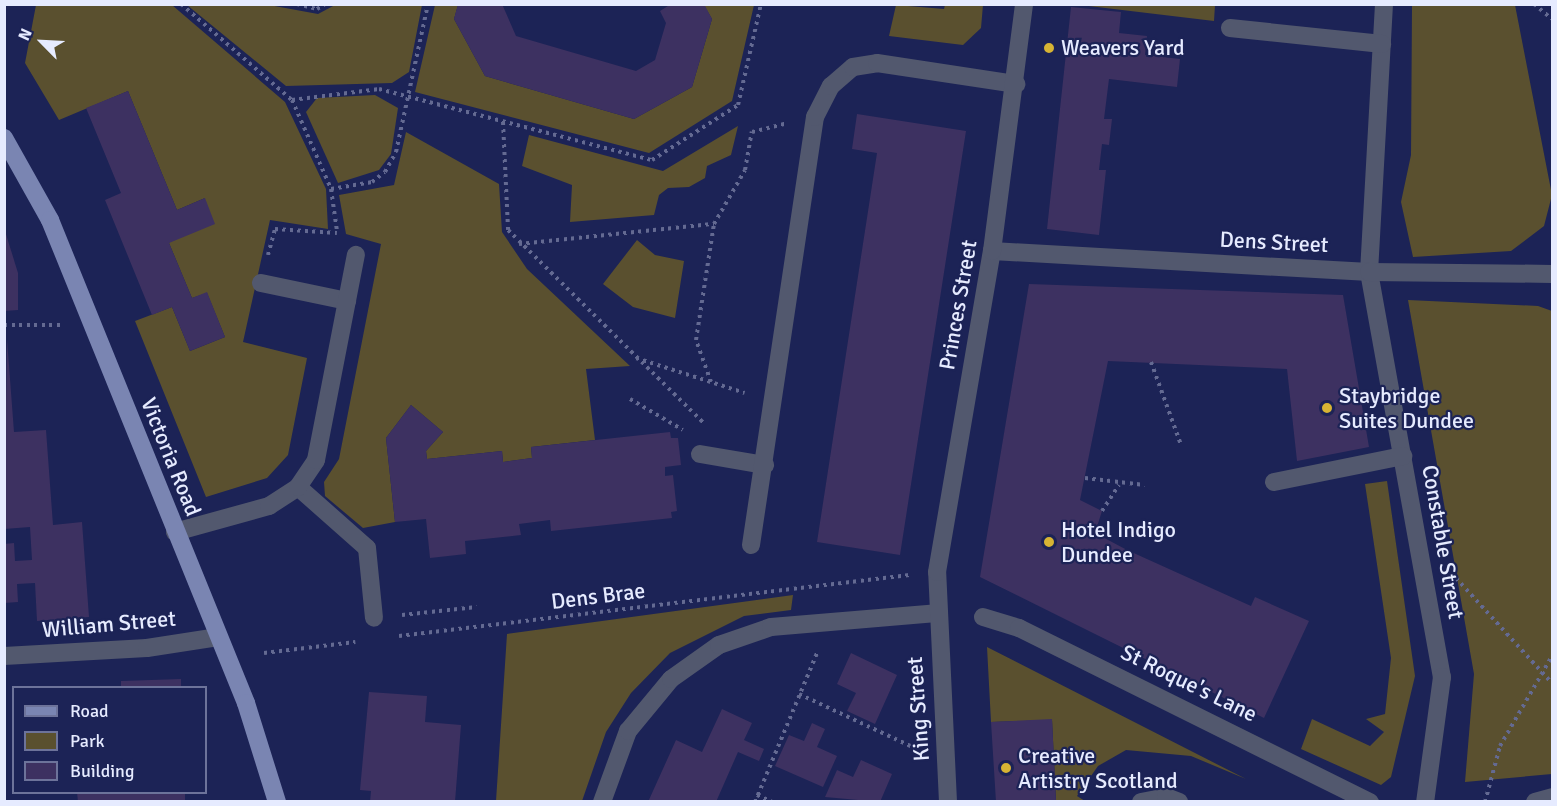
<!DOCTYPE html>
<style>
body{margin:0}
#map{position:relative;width:1557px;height:806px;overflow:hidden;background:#1c2356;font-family:Signika,sans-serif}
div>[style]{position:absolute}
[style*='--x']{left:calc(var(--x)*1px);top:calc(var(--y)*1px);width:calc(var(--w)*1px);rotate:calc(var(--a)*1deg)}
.green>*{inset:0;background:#5a502f}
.building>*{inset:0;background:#3d3161}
.path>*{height:4px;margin-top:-2px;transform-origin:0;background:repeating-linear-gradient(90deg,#646a92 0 3px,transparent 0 7.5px)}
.minor>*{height:18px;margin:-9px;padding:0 9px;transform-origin:9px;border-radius:9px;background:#52586e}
.major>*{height:18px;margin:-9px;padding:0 9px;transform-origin:9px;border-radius:9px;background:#7a85b2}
.dots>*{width:16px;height:16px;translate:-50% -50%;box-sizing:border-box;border:3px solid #1c2356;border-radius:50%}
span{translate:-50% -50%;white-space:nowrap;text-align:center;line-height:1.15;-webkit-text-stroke:4.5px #1c2356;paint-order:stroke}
.poi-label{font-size:22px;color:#e6ebff}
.left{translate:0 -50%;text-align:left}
.street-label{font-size:22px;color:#e6ebff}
.frame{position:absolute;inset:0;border:6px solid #e6ebff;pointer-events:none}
.legend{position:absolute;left:12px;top:686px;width:195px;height:108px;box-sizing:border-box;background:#1c2356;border:2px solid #6d739a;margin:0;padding:8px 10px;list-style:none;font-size:18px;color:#e6ebff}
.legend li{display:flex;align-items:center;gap:12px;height:30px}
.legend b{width:30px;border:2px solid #6d739a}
.north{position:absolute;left:12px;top:12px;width:60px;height:60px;-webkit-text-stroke:4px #1c2356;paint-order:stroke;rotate:294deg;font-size:16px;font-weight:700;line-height:24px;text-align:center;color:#e6ebff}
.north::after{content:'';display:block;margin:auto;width:21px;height:27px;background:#e6ebff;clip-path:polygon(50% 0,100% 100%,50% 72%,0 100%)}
</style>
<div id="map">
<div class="green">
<i style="clip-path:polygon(1072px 4px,1215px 5px,1214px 21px)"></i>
<i style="clip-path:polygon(36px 5px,172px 5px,285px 102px,326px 189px,328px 229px,270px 220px,243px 342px,307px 358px,288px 455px,267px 478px,206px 497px,135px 321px,172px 307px,190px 351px,225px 337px,207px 293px,192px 298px,169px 243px,205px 198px,177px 210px,128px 91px,59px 120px,25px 63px)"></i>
<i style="clip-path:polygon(187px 5px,269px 5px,318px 14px,335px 5px,422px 5px,409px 72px,392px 83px,286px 86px)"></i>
<i style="clip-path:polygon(435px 5px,458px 5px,454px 19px,485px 76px,634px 119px,692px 87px,712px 19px,704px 5px,754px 5px,732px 101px,649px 153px,415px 92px)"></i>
<i style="clip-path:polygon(896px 5px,944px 9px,945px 5px,983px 5px,981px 28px,963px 45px,889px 36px)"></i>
<i style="clip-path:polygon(1412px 5px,1515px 5px,1552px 195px,1544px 226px,1511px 251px,1413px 257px,1401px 202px,1411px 155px)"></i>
<i style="clip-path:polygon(375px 95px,398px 108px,391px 154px,379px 170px,338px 183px,306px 112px,317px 98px)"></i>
<i style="clip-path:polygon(738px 126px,731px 155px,707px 166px,705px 178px,689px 187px,668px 188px,659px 195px,654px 215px,570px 222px,572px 185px,522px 166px,529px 135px,663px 171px)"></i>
<i style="clip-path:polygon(406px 132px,499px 184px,502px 232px,527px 269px,630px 366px,586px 369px,595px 440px,531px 447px,532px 458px,503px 462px,502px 451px,427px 459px,426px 451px,443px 432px,411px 405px,386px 438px,395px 522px,363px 528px,325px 496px,324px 482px,339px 459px,381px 244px,346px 234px,339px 195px,394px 185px)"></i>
<i style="clip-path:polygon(637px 240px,655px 255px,684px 261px,675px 318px,633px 307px,603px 284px)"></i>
<i style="clip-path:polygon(1408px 300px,1538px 306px,1552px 311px,1552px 774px,1465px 782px,1474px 674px)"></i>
<i style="clip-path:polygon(1387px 481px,1415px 676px,1391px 777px,1381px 785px,1301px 749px,1312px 719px,1370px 746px,1384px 732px,1366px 719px,1385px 714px,1391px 658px,1365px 484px)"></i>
<i style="clip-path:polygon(793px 595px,791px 610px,744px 616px,670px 653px,631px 693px,606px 732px,582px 801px,496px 801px,507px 634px)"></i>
<i style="clip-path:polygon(987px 647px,1246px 779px,1191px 756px,1126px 750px,1098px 766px,1077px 796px,1085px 801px,1056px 801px,1052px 720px,991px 722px)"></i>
</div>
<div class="building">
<i style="clip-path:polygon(458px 4px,502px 4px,516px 36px,636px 71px,655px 60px,666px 23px,660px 11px,671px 4px,704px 4px,712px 19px,692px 87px,634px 119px,485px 76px,454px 19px)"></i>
<i style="clip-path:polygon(1071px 7px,1121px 12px,1119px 33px,1147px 36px,1145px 55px,1180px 59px,1177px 87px,1109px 79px,1104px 119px,1112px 119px,1109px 145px,1102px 144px,1099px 170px,1106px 170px,1099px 235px,1047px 229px)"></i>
<i style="clip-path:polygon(128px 91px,177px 210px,205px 198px,215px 224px,169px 243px,192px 298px,207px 292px,225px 337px,190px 351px,172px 307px,152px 315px,105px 200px,121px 193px,86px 108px)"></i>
<i style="clip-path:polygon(857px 114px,966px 131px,900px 555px,817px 542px,877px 153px,852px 149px)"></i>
<i style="clip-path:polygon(5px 231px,18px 273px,18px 310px,4px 311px)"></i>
<i style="clip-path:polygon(1029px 284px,1343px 295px,1369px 447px,1297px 461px,1287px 369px,1108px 361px,1080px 500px,1102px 511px,1095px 533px,1127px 550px,1251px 606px,1255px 597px,1309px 621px,1264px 718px,980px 577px)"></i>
<i style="clip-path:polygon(7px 339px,14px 432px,46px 430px,53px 525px,82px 522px,89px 617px,37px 621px,35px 583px,17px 584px,18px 602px,4px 603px,4px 544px,14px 543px,15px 561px,32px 560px,30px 527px,4px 529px)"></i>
<i style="clip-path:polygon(411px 405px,443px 432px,426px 451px,427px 459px,502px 451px,503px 462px,532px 458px,531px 447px,670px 432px,671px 438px,678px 438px,681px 465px,665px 467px,665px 476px,673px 475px,677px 511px,671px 512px,672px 518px,551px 531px,550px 520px,519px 524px,521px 535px,465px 541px,466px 554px,430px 558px,426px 519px,395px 522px,386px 438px)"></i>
<i style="clip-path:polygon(851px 653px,897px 675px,875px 724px,847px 711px,856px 693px,837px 684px)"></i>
<i style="clip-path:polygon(181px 679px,181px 688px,121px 688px,121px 681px)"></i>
<i style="clip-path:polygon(369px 692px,427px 696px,425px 722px,461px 725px,455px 802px,370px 802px,371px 791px,360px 790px)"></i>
<i style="clip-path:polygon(722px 709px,752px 723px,744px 740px,764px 749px,759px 761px,738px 752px,716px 802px,648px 802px,676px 740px,702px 752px)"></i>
<i style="clip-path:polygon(1052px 719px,1056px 802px,996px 802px,991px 722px)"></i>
<i style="clip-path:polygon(812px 723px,825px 729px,817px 747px,837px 756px,823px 787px,775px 766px,789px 735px,804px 741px)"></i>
<i style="clip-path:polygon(861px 760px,892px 774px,880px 802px,825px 797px,837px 770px,853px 777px)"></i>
<i style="clip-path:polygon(77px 792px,185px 792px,185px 801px,78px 802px)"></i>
</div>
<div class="path">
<i style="--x:181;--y:4;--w:147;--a:40.9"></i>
<i style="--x:292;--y:100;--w:97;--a:66.3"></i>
<i style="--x:331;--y:189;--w:42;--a:81.9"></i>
<i style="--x:297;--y:4;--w:21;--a:14"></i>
<i style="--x:317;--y:9;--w:9;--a:-32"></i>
<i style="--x:1534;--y:4;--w:23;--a:40"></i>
<i style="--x:292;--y:100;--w:88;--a:-7.2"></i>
<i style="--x:379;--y:89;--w:282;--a:14.6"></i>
<i style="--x:652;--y:160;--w:102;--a:-32.6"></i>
<i style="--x:738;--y:105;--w:104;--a:-77.2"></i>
<i style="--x:503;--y:122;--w:108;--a:87.3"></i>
<i style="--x:508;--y:230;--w:275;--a:44.6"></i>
<i style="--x:331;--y:189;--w:42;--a:-9.7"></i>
<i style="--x:372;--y:182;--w:16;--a:-38"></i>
<i style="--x:385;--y:172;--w:23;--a:-61"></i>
<i style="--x:396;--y:152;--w:151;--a:-77.8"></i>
<i style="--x:519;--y:244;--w:196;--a:-5.9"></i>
<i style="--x:268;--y:255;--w:27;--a:-75"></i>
<i style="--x:275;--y:229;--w:62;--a:3.7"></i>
<i style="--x:4;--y:325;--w:57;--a:0"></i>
<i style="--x:636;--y:358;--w:114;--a:17.8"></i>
<i style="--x:1151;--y:362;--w:88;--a:70.1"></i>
<i style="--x:711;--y:382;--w:45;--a:-109.7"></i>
<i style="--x:696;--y:340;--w:117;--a:-81.2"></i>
<i style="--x:714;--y:224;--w:62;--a:-60.1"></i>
<i style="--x:745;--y:170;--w:39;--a:-80"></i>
<i style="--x:752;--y:132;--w:34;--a:-14"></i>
<i style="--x:630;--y:399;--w:61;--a:30.3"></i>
<i style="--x:1085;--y:478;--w:60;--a:6.7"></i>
<i style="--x:1102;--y:511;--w:31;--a:-57"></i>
<i style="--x:1456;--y:578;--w:142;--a:47.6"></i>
<i style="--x:402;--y:615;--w:75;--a:-6.1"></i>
<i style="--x:399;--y:636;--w:514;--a:-6.82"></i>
<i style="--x:264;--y:653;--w:92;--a:-6.9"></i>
<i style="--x:799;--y:694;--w:128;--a:25"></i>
<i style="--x:757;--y:795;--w:17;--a:25"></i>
<i style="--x:755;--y:802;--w:161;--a:-67.4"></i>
<i style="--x:1485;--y:802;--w:58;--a:-75"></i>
<i style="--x:1500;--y:746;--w:104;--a:-60"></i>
</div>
<div class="minor">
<i style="--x:1384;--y:4;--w:268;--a:93.2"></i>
<i style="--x:1369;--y:272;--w:412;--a:79.8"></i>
<i style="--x:1442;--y:677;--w:126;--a:97.7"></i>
<i style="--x:1230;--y:28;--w:153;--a:6"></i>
<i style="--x:992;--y:251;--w:378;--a:3.2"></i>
<i style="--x:1369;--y:272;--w:183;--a:0.6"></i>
<i style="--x:261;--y:283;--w:88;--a:11.8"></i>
<i style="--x:700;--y:454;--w:66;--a:9.6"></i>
<i style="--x:1274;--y:482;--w:132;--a:-11.4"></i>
<i style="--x:298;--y:487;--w:92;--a:41.5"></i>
<i style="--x:367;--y:548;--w:70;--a:84.3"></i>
<i style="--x:175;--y:532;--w:98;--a:-15.5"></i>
<i style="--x:269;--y:506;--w:35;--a:-33"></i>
<i style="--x:298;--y:487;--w:32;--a:-56"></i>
<i style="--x:316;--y:460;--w:209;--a:-79"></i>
<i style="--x:751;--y:545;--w:433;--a:-81.5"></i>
<i style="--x:815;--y:117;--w:35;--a:-63"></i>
<i style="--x:831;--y:86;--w:29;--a:-41"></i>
<i style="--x:853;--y:67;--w:24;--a:-9"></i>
<i style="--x:877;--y:63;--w:141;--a:8.6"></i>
<i style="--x:983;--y:617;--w:38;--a:17"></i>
<i style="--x:1019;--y:628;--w:392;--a:26.4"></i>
<i style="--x:4;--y:656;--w:143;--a:-3.2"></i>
<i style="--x:147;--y:648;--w:72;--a:-8.8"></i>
<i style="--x:602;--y:802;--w:76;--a:-69.9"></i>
<i style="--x:628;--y:731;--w:67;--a:-50.4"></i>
<i style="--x:671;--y:679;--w:59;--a:-35.3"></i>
<i style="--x:719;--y:645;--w:55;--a:-19.1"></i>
<i style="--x:771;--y:627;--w:166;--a:-4.8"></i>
<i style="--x:948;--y:802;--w:230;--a:-92.7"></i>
<i style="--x:937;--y:572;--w:326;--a:-80.3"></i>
<i style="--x:992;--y:251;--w:249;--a:-82.6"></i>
<i style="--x:1141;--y:802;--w:25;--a:-11"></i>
<i style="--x:1166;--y:797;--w:14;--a:21"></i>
<i style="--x:1535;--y:802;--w:18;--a:-16"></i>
</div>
<div class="major">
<i style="--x:4;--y:138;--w:94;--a:60.7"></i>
<i style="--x:50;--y:220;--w:521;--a:67.91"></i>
<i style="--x:246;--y:703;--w:104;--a:72.6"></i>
</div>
<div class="dots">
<i style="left:1049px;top:48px;background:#d7b434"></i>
<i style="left:1327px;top:408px;background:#d7b434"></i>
<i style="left:1049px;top:542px;background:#d7b434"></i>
<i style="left:1006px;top:768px;background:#d7b434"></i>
</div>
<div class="poi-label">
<span class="left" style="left:1061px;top:48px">Weavers Yard</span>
<span class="left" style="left:1339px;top:408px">Staybridge<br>Suites Dundee</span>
<span class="left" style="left:1061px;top:542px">Hotel Indigo<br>Dundee</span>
<span class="left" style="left:1018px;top:768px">Creative<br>Artistry Scotland</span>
</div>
<div class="street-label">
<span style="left:1274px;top:242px;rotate:3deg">Dens Street</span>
<span style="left:958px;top:305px;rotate:-80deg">Princes Street</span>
<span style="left:171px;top:457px;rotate:68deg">Victoria Road</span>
<span style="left:1443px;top:542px;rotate:80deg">Constable Street</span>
<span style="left:598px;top:596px;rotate:-7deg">Dens Brae</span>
<span style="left:109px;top:624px;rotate:-5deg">William Street</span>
<span style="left:1189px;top:683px;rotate:26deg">St Roque's Lane</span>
<span style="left:918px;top:709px;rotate:-94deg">King Street</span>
</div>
<div class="frame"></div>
<ul class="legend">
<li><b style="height:8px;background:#7a85b2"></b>Road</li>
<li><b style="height:16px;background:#5a502f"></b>Park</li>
<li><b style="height:16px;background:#3d3161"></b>Building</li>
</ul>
<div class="north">N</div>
</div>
